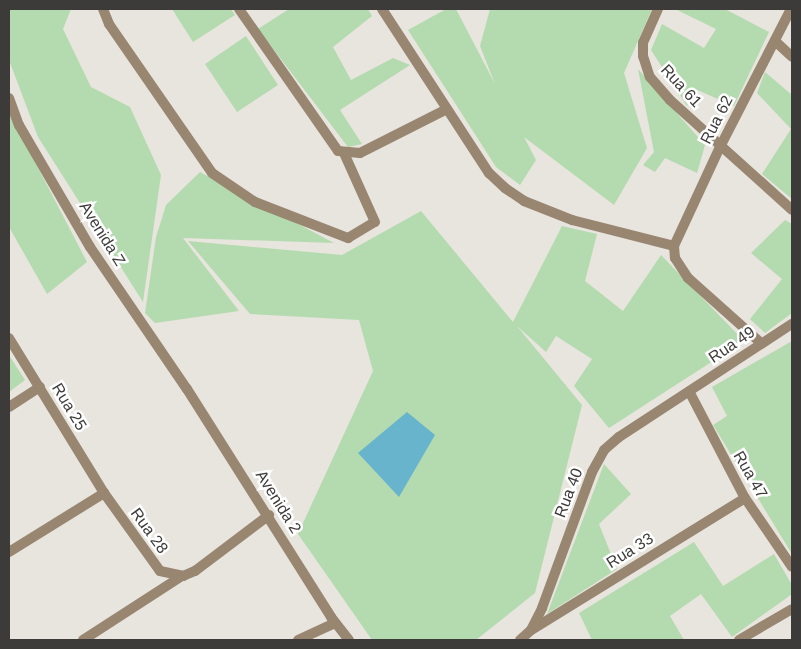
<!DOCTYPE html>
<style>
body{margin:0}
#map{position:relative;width:801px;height:649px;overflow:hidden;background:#e8e4de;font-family:Helvetica,sans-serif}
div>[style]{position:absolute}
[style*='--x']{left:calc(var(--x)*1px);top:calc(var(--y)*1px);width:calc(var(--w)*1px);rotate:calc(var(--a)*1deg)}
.green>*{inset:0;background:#b4dbaf}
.water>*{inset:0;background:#68b4cc}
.street>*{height:10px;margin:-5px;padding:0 5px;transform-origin:5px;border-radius:5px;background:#988671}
span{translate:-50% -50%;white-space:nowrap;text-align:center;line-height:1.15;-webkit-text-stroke:5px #fff;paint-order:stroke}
.street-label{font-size:16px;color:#3d3b39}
.frame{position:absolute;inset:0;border:10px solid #3d3b39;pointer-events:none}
</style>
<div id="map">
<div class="green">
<i style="clip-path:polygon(9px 9px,71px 9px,63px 29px,91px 87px,130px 107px,161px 175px,143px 302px,38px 137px,9px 60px)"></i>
<i style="clip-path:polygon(172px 9px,231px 9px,235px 15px,193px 42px)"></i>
<i style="clip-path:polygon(289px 9px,368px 9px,372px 16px,333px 47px,351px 80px,393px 58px,410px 65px,340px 110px,362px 144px,348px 147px,258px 29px)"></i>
<i style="clip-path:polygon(446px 9px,456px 9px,495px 84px,480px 46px,490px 9px,652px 9px,624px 73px,647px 148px,614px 205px,524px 137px,536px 160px,520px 185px,496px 167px,408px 30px)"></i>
<i style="clip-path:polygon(675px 9px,725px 9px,769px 32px,734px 106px,695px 89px,687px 106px,651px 50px,662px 24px,704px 48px,716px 29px)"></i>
<i style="clip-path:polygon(246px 36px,278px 85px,237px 112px,205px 64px)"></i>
<i style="clip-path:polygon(638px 69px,705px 145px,697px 173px,665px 158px,655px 172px,643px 165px,654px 152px)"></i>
<i style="clip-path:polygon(765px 72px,792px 95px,792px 199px,762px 174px,791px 129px,757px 93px)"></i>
<i style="clip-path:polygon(9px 112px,87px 262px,47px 294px,9px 227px)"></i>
<i style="clip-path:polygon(200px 172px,334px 243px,183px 238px,239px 311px,155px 323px,145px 313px,156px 237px,166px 205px)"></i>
<i style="clip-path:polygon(421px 211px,513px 322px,562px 226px,597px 234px,585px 281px,623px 311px,661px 255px,744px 341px,609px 428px,574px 386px,592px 359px,556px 336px,546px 352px,517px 326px,582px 405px,535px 593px,476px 640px,372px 640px,298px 534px,373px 371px,359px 320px,250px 314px,188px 241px,342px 255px)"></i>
<i style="clip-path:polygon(785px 220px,792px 224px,792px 313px,765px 333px,750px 319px,782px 279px,751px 253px)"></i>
<i style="clip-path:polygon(792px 341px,792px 554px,713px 425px,727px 416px,712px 387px)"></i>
<i style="clip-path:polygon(9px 355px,25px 380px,9px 392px)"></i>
<i style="clip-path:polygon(604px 464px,631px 494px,599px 524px,617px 569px,547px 614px)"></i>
<i style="clip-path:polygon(694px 542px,723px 586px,774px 554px,792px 585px,792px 594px,732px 637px,701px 594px,670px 616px,684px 640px,592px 640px,579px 613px)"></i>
</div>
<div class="water">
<i style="clip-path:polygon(407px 412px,435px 435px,399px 497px,358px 453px)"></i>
</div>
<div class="street">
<i style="--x:103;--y:9;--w:16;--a:68"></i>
<i style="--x:109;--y:24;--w:181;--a:55.3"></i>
<i style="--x:212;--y:173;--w:52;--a:34"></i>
<i style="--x:255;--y:202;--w:100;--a:21.2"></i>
<i style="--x:348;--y:238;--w:31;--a:-31"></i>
<i style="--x:375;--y:222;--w:76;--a:-114.2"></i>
<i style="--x:239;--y:9;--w:173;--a:55.1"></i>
<i style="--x:338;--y:151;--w:22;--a:5"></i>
<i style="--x:360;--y:153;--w:97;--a:-26.8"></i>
<i style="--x:382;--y:9;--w:196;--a:56.9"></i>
<i style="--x:489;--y:173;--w:22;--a:43"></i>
<i style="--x:505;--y:188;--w:23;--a:34"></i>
<i style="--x:524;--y:201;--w:52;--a:21.6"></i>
<i style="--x:572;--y:220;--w:105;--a:14.3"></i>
<i style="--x:658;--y:9;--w:37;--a:114"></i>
<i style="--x:643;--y:43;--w:13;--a:90"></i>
<i style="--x:643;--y:56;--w:22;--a:72"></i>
<i style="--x:650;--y:77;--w:30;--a:49"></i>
<i style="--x:670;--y:100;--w:164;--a:42"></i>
<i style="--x:775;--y:41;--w:23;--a:43"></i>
<i style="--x:9;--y:98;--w:29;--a:70"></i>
<i style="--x:19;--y:125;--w:141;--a:59.8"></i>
<i style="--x:90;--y:247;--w:172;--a:55.7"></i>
<i style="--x:187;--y:389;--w:270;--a:57.7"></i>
<i style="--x:331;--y:617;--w:29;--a:52"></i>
<i style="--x:9;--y:338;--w:182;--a:58.5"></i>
<i style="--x:761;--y:343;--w:98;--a:-138.3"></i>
<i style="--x:688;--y:278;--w:24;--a:-123"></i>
<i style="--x:675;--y:258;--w:12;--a:-95"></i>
<i style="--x:674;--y:246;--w:109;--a:-65.1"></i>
<i style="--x:720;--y:147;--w:155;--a:-62.8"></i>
<i style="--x:690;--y:393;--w:119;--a:62.4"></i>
<i style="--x:745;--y:498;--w:83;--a:55.7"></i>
<i style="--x:9;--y:407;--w:37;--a:-33"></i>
<i style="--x:9;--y:552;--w:112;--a:-31.8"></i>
<i style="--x:104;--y:493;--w:96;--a:54.3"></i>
<i style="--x:160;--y:571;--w:24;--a:12"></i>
<i style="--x:183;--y:576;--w:13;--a:-23"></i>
<i style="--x:195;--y:571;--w:93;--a:-37.1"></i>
<i style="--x:533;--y:629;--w:249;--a:-31.7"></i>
<i style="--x:83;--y:640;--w:118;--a:-32.9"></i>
<i style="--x:298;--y:640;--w:41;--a:-24.7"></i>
<i style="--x:520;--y:640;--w:15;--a:-42"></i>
<i style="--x:531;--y:630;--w:25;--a:-63"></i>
<i style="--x:542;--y:608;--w:145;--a:-69.8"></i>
<i style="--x:592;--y:472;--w:25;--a:-61"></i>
<i style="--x:604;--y:450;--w:20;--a:-41"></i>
<i style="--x:619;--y:437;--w:207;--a:-33.2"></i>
<i style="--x:739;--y:640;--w:61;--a:-30.3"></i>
</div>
<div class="street-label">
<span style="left:681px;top:86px;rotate:47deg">Rua 61</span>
<span style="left:717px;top:120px;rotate:-63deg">Rua 62</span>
<span style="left:102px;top:234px;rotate:58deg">Avenida Z</span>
<span style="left:732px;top:345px;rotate:-34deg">Rua 49</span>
<span style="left:69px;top:407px;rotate:59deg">Rua 25</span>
<span style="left:750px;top:475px;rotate:60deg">Rua 47</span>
<span style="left:569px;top:493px;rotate:-69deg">Rua 40</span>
<span style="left:278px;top:502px;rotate:58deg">Avenida 2</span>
<span style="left:149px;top:531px;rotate:54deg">Rua 28</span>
<span style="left:630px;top:551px;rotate:-32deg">Rua 33</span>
</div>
<div class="frame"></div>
</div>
